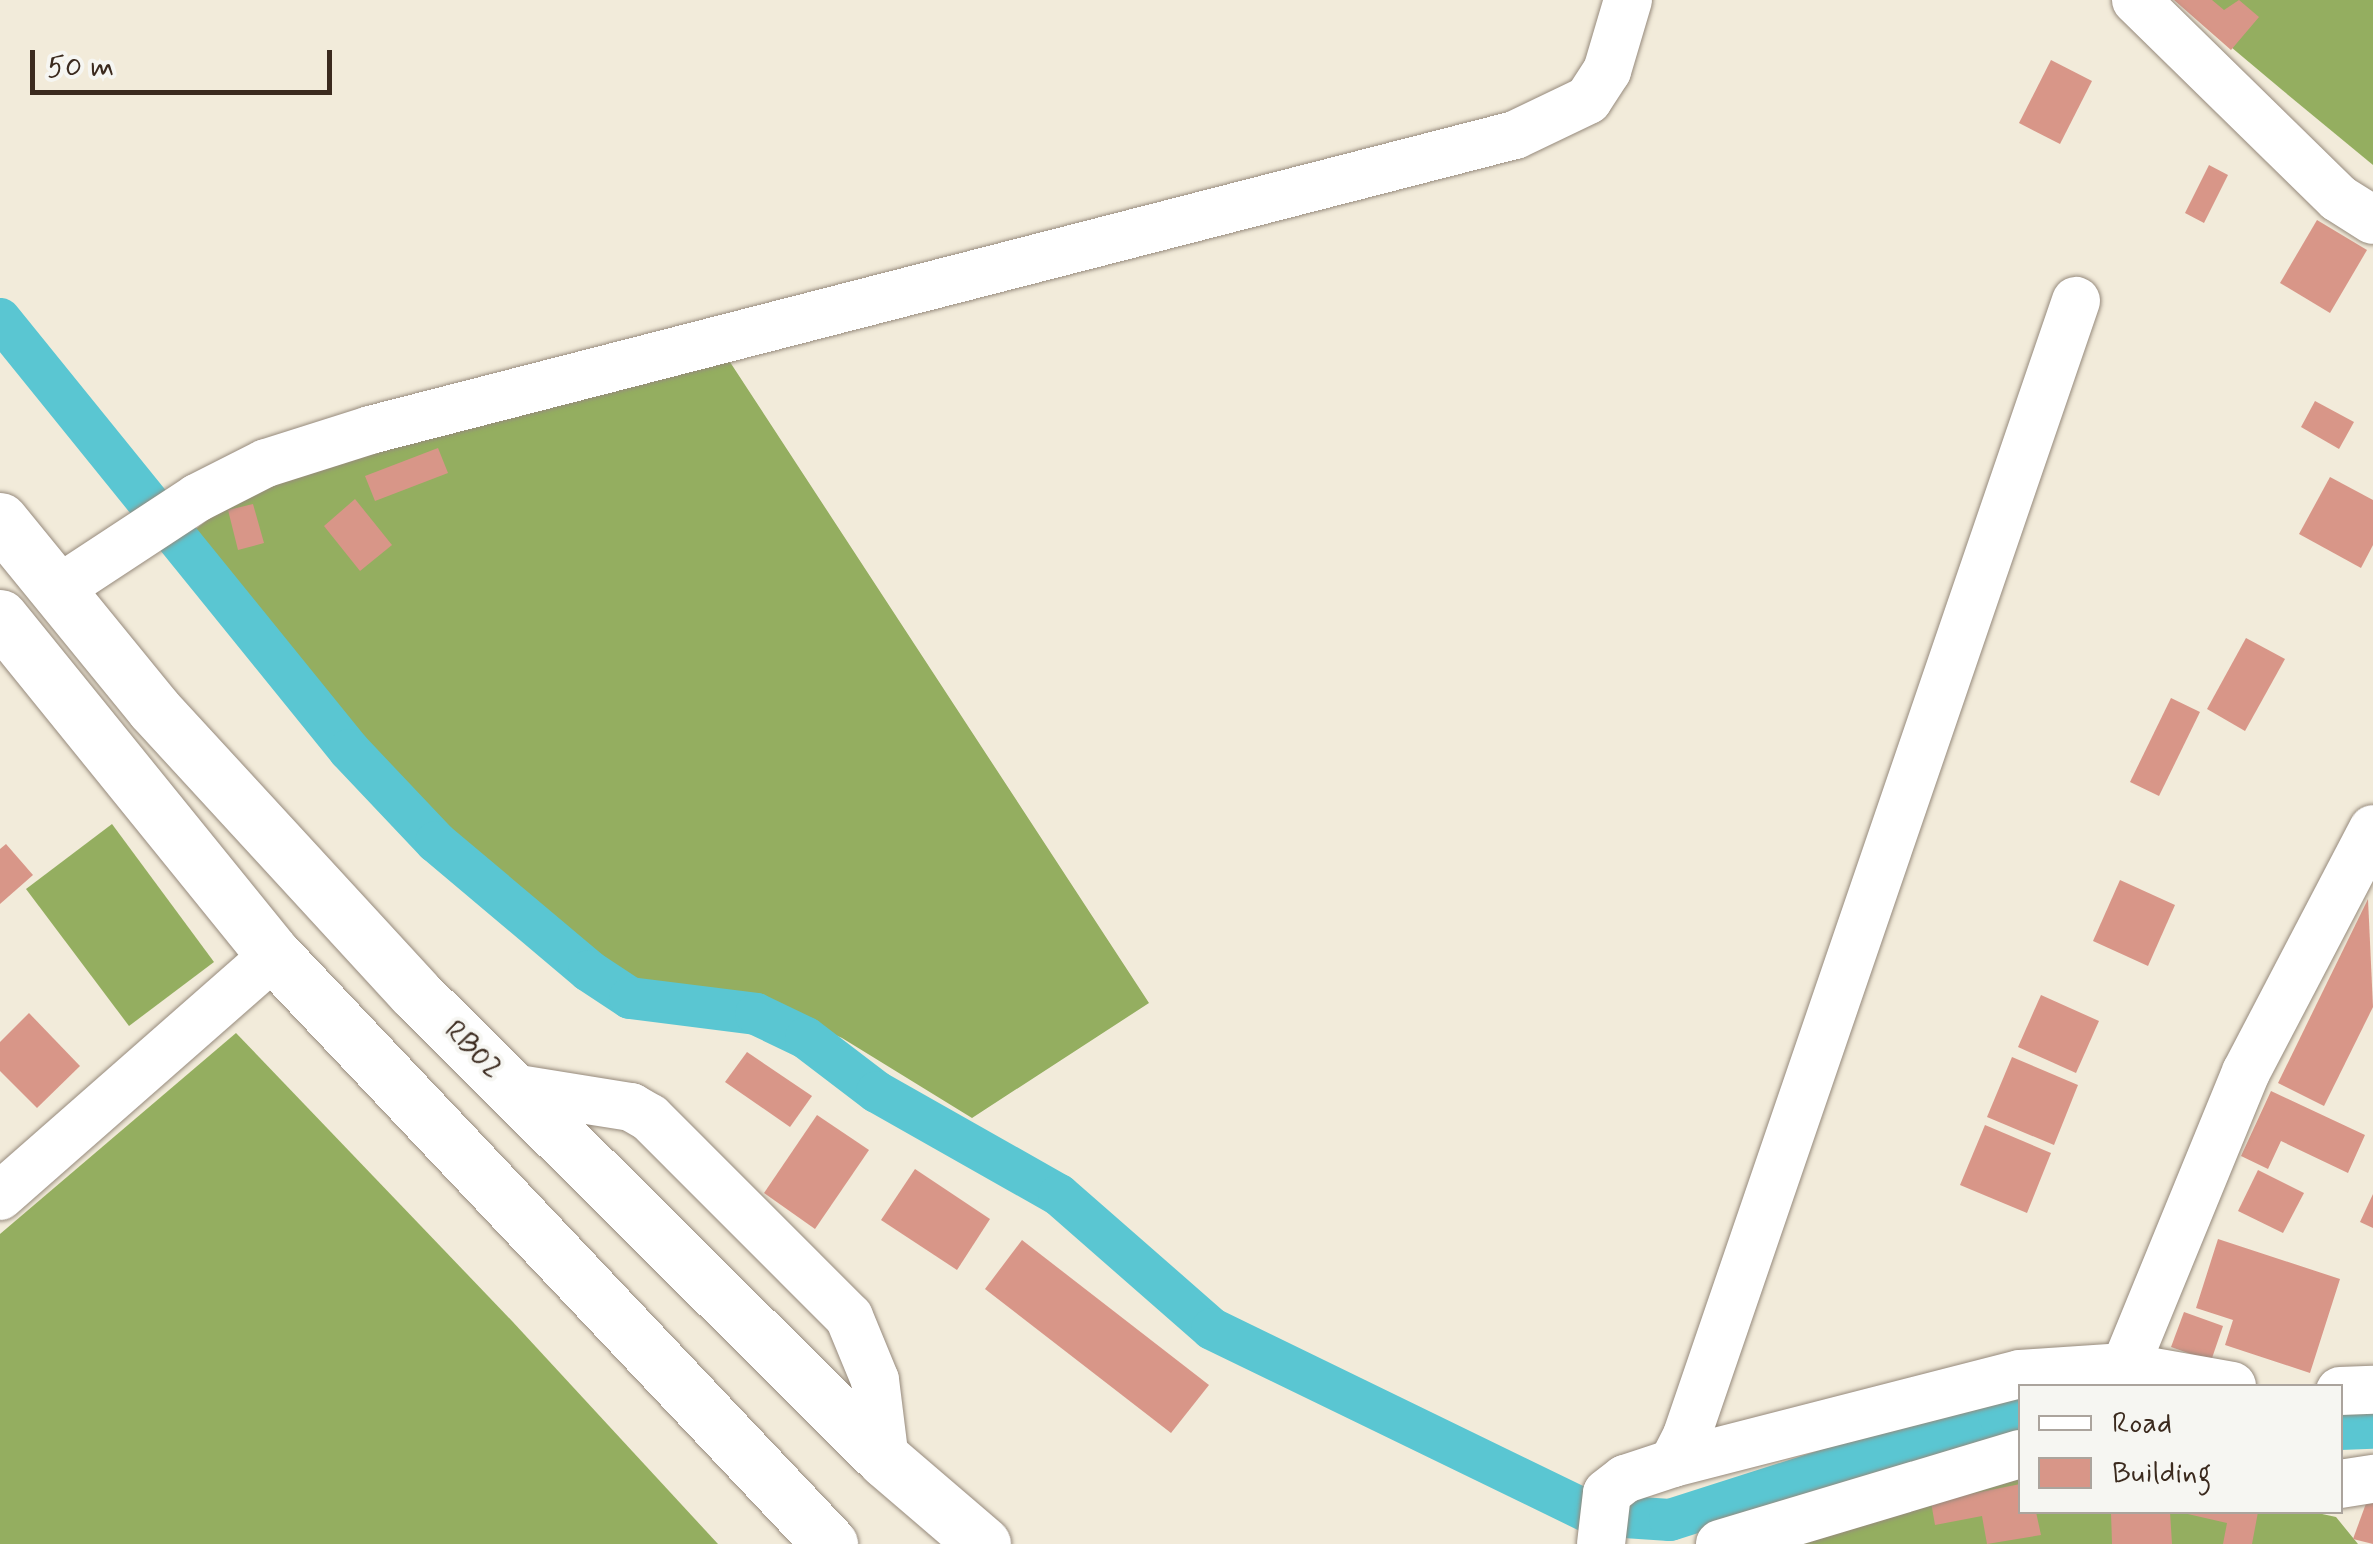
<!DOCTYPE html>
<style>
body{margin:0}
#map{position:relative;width:2373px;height:1544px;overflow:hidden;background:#f2ebda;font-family:Mynerve,sans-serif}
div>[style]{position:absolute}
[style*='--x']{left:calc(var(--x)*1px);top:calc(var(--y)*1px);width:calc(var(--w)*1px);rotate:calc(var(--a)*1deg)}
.forest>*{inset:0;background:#94ae60}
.canal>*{height:42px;margin:-21px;padding:0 21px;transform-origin:21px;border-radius:21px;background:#5ac6d2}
.building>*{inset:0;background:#d89688}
.roads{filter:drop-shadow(0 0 2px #968a7c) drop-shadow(0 0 2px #968a7c)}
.minor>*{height:48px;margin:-24px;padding:0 24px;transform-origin:24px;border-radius:24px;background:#fff}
.highway>*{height:55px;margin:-27.5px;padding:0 27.5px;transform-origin:27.5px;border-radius:27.5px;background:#fff}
span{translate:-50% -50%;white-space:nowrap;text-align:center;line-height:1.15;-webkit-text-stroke:8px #f6f6f2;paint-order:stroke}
.street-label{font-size:30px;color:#3b2a1e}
.legend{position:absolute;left:2018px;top:1384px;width:325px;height:130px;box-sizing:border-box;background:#f6f6f2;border:2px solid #aba49d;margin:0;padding:12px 18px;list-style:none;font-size:30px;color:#3b2a1e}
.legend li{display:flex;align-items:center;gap:20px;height:50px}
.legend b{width:50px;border:2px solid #aba49d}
.scale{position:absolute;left:30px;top:50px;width:302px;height:45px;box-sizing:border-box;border:5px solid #3b2a1e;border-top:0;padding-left:12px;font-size:30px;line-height:35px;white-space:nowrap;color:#3b2a1e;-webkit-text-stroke:8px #f6f6f2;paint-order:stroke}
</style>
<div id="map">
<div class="forest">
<i style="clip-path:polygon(2175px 0,2373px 0,2373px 165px,2281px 89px)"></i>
<i style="clip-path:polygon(711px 333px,1149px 1003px,972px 1118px,842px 1038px,759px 1000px,640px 991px,454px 838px,334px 715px,185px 537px,241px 495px)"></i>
<i style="clip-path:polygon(112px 824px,214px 962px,129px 1026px,26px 889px)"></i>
<i style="clip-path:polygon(236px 1033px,512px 1321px,718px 1544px,0 1544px,0 1234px)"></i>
<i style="clip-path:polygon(2020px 1473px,2020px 1512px,2313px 1512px,2336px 1517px,2358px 1544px,1781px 1544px)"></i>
</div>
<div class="canal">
<i style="--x:0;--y:319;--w:555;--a:51"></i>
<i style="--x:349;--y:750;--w:127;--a:46.6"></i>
<i style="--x:436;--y:842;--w:200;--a:40.1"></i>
<i style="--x:589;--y:971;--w:49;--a:33.4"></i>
<i style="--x:630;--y:998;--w:127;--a:7.2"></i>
<i style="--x:756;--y:1014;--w:55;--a:25.6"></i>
<i style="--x:806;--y:1038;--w:89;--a:37.3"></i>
<i style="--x:877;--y:1092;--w:209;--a:29.5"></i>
<i style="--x:1059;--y:1195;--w:203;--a:41.2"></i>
<i style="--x:1212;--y:1329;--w:426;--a:25.9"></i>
<i style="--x:1595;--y:1515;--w:75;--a:3.8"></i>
<i style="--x:1670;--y:1520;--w:345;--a:-17.7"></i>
<i style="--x:1999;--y:1415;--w:21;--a:-3"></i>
<i style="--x:2340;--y:1429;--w:33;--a:-2"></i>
</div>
<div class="building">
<i style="clip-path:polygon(2174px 0,2212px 0,2224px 10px,2239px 0,2259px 17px,2231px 50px)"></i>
<i style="clip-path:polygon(2051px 60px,2092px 81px,2060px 144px,2019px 123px)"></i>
<i style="clip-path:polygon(2209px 165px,2228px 175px,2204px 223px,2185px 213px)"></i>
<i style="clip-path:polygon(2317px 220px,2367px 250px,2330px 313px,2280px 283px)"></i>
<i style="clip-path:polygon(2315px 401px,2354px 422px,2339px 449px,2301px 427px)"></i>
<i style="clip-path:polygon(438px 448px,448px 473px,375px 501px,365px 476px)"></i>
<i style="clip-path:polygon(2330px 477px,2373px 500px,2373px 545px,2361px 568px,2299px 534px)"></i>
<i style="clip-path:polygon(355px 499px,392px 545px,360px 571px,324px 526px)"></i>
<i style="clip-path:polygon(253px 504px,264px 543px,238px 550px,228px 510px)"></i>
<i style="clip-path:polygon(2246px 638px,2285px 659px,2245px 731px,2207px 709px)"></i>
<i style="clip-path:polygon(2171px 698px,2200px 712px,2159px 796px,2130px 782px)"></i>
<i style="clip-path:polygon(6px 844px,33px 875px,0 904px,0 849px)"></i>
<i style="clip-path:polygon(2120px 880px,2175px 905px,2148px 966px,2093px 941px)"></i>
<i style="clip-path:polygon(2368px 899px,2373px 1007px,2324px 1106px,2278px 1083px)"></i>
<i style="clip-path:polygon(2041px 995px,2099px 1021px,2076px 1073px,2018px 1047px)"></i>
<i style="clip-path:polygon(29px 1013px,80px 1066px,37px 1108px,0 1071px,0 1042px)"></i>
<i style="clip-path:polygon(747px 1052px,812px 1096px,790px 1127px,725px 1082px)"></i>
<i style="clip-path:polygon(2012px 1057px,2078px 1085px,2054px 1145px,1987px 1117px)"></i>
<i style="clip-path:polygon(2271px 1091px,2365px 1135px,2348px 1173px,2281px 1141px,2268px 1169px,2241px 1156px)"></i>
<i style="clip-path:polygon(817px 1115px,869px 1150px,815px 1229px,764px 1193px)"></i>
<i style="clip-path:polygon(1985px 1125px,2051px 1153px,2027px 1213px,1960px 1185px)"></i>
<i style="clip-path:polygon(915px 1169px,990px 1219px,957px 1270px,881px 1220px)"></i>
<i style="clip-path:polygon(2258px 1170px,2304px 1193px,2283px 1233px,2238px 1211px)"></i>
<i style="clip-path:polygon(2373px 1194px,2373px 1228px,2360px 1222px)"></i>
<i style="clip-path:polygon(2218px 1239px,2340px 1279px,2310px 1373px,2225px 1345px,2233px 1320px,2196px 1308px)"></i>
<i style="clip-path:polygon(1022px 1240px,1209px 1385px,1171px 1433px,985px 1289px)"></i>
<i style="clip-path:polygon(2184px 1312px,2223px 1326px,2211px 1361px,2171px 1347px)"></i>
<i style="clip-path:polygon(2020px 1484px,2020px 1512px,2036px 1512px,2041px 1535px,1987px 1544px,1982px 1516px,1935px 1525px,1931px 1502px)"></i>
<i style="clip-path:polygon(2368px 1498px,2373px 1499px,2373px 1544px,2353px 1539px)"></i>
<i style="clip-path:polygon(2111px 1512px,2170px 1512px,2172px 1544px,2112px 1544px)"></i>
<i style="clip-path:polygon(2179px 1512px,2258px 1512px,2252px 1544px,2223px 1544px,2227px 1523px)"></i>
</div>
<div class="roads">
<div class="minor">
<i style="--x:2136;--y:0;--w:283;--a:44.4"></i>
<i style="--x:2338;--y:198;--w:41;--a:32.2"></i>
<i style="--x:57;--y:590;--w:168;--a:-33.3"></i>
<i style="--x:197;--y:498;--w:77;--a:-26.9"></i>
<i style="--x:266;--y:463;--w:109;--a:-17.6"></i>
<i style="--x:370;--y:430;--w:1182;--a:-14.45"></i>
<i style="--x:1515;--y:135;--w:81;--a:-25.6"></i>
<i style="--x:1588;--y:100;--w:35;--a:-57"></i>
<i style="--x:1607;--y:71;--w:74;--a:-73.5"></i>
<i style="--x:512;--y:1088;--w:121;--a:9.1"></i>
<i style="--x:631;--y:1107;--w:22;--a:30"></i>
<i style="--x:650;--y:1118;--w:281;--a:45"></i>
<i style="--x:849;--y:1317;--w:68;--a:67.6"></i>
<i style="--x:875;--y:1380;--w:81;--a:82.9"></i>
<i style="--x:0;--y:1196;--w:365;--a:-41.3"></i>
<i style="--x:2232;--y:1386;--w:109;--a:-169.9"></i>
<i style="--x:2125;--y:1367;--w:319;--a:-67.7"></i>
<i style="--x:2246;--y:1072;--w:274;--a:-62.4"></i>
<i style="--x:2340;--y:1391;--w:33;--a:-2"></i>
<i style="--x:1673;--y:1463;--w:358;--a:-14.4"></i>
<i style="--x:2020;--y:1374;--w:105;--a:-3.8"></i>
<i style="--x:2340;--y:1484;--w:33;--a:-9"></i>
<i style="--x:1601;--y:1544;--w:51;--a:-83.3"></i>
<i style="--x:1607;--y:1493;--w:23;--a:-38"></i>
<i style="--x:1625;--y:1479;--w:51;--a:-18.4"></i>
<i style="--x:1673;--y:1463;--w:31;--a:-63"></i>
<i style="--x:1687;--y:1435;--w:1199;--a:-71.07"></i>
<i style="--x:1720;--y:1544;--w:313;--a:-16.7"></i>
</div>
<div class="highway">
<i style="--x:0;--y:520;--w:244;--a:50.8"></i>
<i style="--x:154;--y:709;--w:386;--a:47.4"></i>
<i style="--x:415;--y:993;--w:663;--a:44.82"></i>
<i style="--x:885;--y:1460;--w:129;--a:40.6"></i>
<i style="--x:0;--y:617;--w:435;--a:51"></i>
<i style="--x:274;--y:955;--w:810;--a:46.65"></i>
</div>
</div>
<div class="street-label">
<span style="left:473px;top:1050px;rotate:45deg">RB02</span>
</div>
<ul class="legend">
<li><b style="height:12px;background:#fff"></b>Road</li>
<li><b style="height:28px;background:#d89688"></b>Building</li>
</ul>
<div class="scale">50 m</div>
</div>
